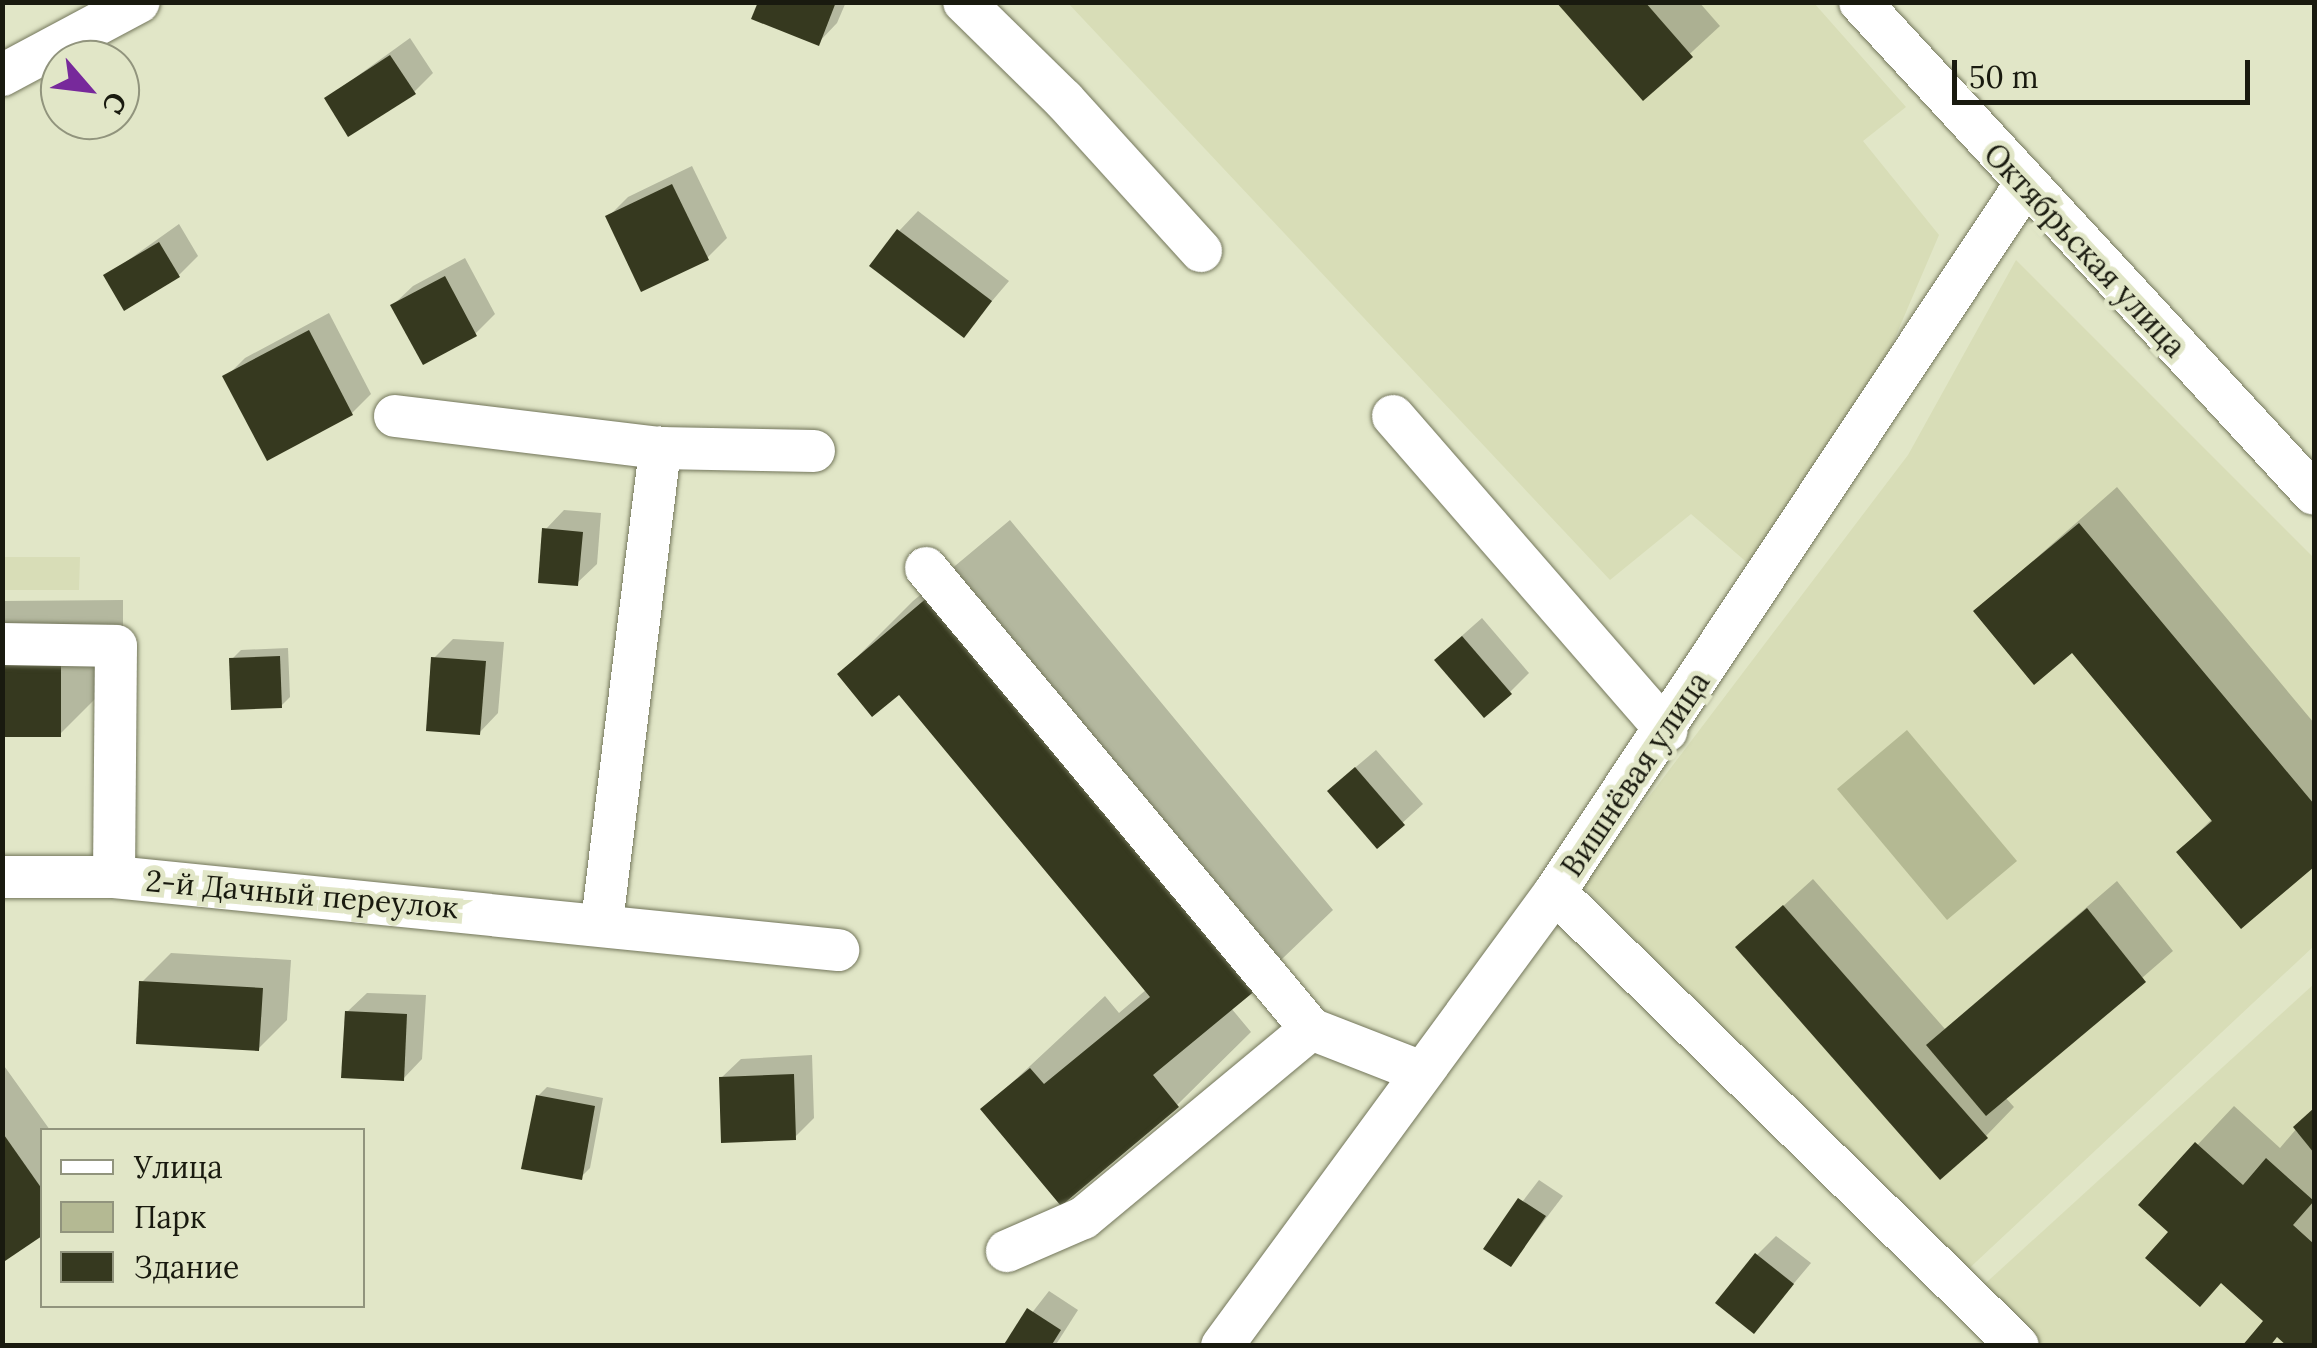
<!DOCTYPE html>
<meta charset="utf-8">
<style>
body{margin:0}
#map{position:relative;width:2317px;height:1348px;overflow:hidden;background:#e1e6c7;font-family:Lora,serif}
div>[style]{position:absolute}
[style*='--x']{left:calc(var(--x)*1px);top:calc(var(--y)*1px);width:calc(var(--w)*1px);rotate:calc(var(--a)*1deg)}
.built>*{inset:0;background:#d8ddb7}
.green>*{inset:0;background:#b4b993}
.shadow>*{inset:0;background:#0003}
.building>*{inset:0;background:#36391f}
.roads{filter:drop-shadow(0 0 2px #73765b) drop-shadow(0 0 2px #73765b)}
.minor>*{height:42px;margin:-21px;padding:0 21px;transform-origin:21px;border-radius:21px;background:#fff}
span{translate:-50% -50%;white-space:nowrap;text-align:center;line-height:1.15;-webkit-text-stroke:10px #e1e6c7;paint-order:stroke}
.street-label{font-size:30px;color:#191a0f}
.frame{position:absolute;inset:0;border:5px solid #191a0f;pointer-events:none}
.legend{position:absolute;left:40px;top:1128px;width:325px;height:180px;box-sizing:border-box;background:#e1e6c7;border:2px solid #91947d;margin:0;padding:12px 18px;list-style:none;font-size:30px;color:#191a0f}
.legend li{display:flex;align-items:center;gap:20px;height:50px}
.legend b{width:50px;border:2px solid #91947d}
.north{position:absolute;left:40px;top:40px;width:100px;height:100px;box-sizing:border-box;background:#e1e6c7;border:2px solid #91947d;border-radius:50%;rotate:118deg;font-size:28px;font-weight:700;line-height:40px;text-align:center;color:#191a0f}
.north::after{content:'';display:block;margin:auto;width:35px;height:45px;background:#77299b;clip-path:polygon(50% 0,100% 100%,50% 72%,0 100%)}
.scale{position:absolute;left:1952px;top:60px;width:298px;height:45px;box-sizing:border-box;border:5px solid #191a0f;border-top:0;padding-left:12px;font-size:30px;line-height:35px;white-space:nowrap;color:#191a0f;-webkit-text-stroke:8px #e1e6c7;paint-order:stroke}
</style>
<div id="map">
<div class="built">
<i style="clip-path:polygon(1068px 3px,1814px 3px,1906px 107px,1863px 141px,1939px 235px,1891px 347px,1751px 566px,1691px 514px,1610px 580px)"></i>
<i style="clip-path:polygon(2016px 260px,2314px 558px,2314px 946px,1961px 1276px,1582px 885px,1908px 455px)"></i>
<i style="clip-path:polygon(3px 557px,80px 557px,79px 590px,3px 590px)"></i>
<i style="clip-path:polygon(2314px 984px,2314px 1345px,2032px 1345px,1977px 1291px)"></i>
</div>
<div class="green">
<i style="clip-path:polygon(1907px 730px,2017px 861px,1947px 920px,1837px 789px)"></i>
</div>
<div class="shadow">
<i style="clip-path:polygon(761px 2px,846px 2px,837px 23px,818px 43px)"></i>
<i style="clip-path:polygon(1559px 2px,1699px 2px,1720px 26px,1643px 97px)"></i>
<i style="clip-path:polygon(410px 38px,433px 73px,414px 92px,327px 98px)"></i>
<i style="clip-path:polygon(692px 166px,727px 238px,707px 258px,608px 217px,628px 197px)"></i>
<i style="clip-path:polygon(918px 211px,1009px 281px,963px 335px,899px 231px)"></i>
<i style="clip-path:polygon(179px 224px,198px 256px,179px 275px,106px 276px)"></i>
<i style="clip-path:polygon(465px 258px,495px 314px,475px 334px,393px 305px,413px 286px)"></i>
<i style="clip-path:polygon(329px 313px,371px 394px,352px 413px,226px 377px,245px 358px)"></i>
<i style="clip-path:polygon(2117px 487px,2314px 723px,2314px 864px,2241px 926px,2179px 852px,2213px 818px,2072px 649px,1976px 611px)"></i>
<i style="clip-path:polygon(564px 510px,601px 513px,597px 564px,577px 583px,545px 530px)"></i>
<i style="clip-path:polygon(1010px 520px,1333px 910px,1231px 1008px,1251px 1032px,1177px 1105px,984px 1109px,1105px 996px,1119px 1013px,1147px 989px,900px 691px,840px 674px,913px 601px)"></i>
<i style="clip-path:polygon(123px 600px,123px 671px,60px 734px,2px 735px,2px 601px)"></i>
<i style="clip-path:polygon(1482px 618px,1529px 673px,1510px 692px,1456px 641px)"></i>
<i style="clip-path:polygon(453px 639px,504px 642px,498px 713px,479px 733px,434px 658px)"></i>
<i style="clip-path:polygon(288px 648px,290px 697px,281px 706px,232px 659px,241px 650px)"></i>
<i style="clip-path:polygon(1376px 750px,1423px 804px,1377px 846px,1350px 772px)"></i>
<i style="clip-path:polygon(1813px 879px,1945px 1029px,2117px 881px,2173px 951px,2005px 1097px,2014px 1107px,1986px 1136px,1738px 947px)"></i>
<i style="clip-path:polygon(171px 953px,291px 960px,287px 1020px,258px 1049px,142px 982px)"></i>
<i style="clip-path:polygon(367px 993px,426px 995px,422px 1059px,403px 1079px,347px 1012px)"></i>
<i style="clip-path:polygon(812px 1055px,814px 1118px,795px 1137px,721px 1078px,741px 1059px)"></i>
<i style="clip-path:polygon(2px 1063px,50px 1130px,42px 1130px,42px 1233px,3px 1260px)"></i>
<i style="clip-path:polygon(547px 1087px,603px 1098px,590px 1168px,581px 1177px,538px 1096px)"></i>
<i style="clip-path:polygon(2234px 1106px,2280px 1148px,2314px 1108px,2314px 1346px,2291px 1346px,2142px 1204px)"></i>
<i style="clip-path:polygon(1539px 1180px,1563px 1196px,1511px 1264px,1487px 1248px)"></i>
<i style="clip-path:polygon(1776px 1236px,1811px 1263px,1754px 1331px,1757px 1255px)"></i>
<i style="clip-path:polygon(1049px 1291px,1078px 1310px,1055px 1346px,1006px 1346px)"></i>
</div>
<div class="building">
<i style="clip-path:polygon(758px 2px,836px 2px,819px 46px,751px 19px)"></i>
<i style="clip-path:polygon(1556px 2px,1645px 2px,1693px 57px,1643px 101px)"></i>
<i style="clip-path:polygon(390px 55px,416px 94px,348px 137px,324px 98px)"></i>
<i style="clip-path:polygon(672px 184px,709px 260px,641px 292px,605px 216px)"></i>
<i style="clip-path:polygon(897px 229px,992px 301px,964px 338px,869px 266px)"></i>
<i style="clip-path:polygon(159px 242px,180px 277px,124px 311px,103px 275px)"></i>
<i style="clip-path:polygon(445px 276px,477px 336px,423px 365px,390px 305px)"></i>
<i style="clip-path:polygon(309px 330px,353px 415px,267px 461px,222px 376px)"></i>
<i style="clip-path:polygon(2079px 523px,2314px 804px,2314px 867px,2241px 929px,2176px 852px,2212px 821px,2072px 653px,2034px 685px,1973px 611px)"></i>
<i style="clip-path:polygon(542px 528px,583px 532px,578px 586px,538px 583px)"></i>
<i style="clip-path:polygon(935px 591px,1262px 985px,1153px 1075px,1179px 1107px,1061px 1206px,980px 1109px,1030px 1068px,1044px 1084px,1150px 997px,899px 695px,872px 717px,837px 674px)"></i>
<i style="clip-path:polygon(1462px 636px,1512px 694px,1484px 718px,1434px 660px)"></i>
<i style="clip-path:polygon(280px 656px,282px 708px,231px 710px,229px 658px)"></i>
<i style="clip-path:polygon(431px 657px,486px 661px,480px 735px,426px 731px)"></i>
<i style="clip-path:polygon(61px 662px,61px 737px,2px 737px,2px 663px)"></i>
<i style="clip-path:polygon(1355px 767px,1405px 825px,1377px 849px,1327px 791px)"></i>
<i style="clip-path:polygon(1783px 905px,1988px 1138px,1940px 1180px,1735px 947px)"></i>
<i style="clip-path:polygon(2087px 908px,2146px 982px,1986px 1116px,1926px 1045px)"></i>
<i style="clip-path:polygon(139px 981px,263px 988px,259px 1051px,136px 1044px)"></i>
<i style="clip-path:polygon(345px 1011px,407px 1014px,404px 1081px,341px 1078px)"></i>
<i style="clip-path:polygon(794px 1074px,796px 1140px,721px 1143px,719px 1077px)"></i>
<i style="clip-path:polygon(536px 1095px,595px 1106px,582px 1180px,521px 1169px)"></i>
<i style="clip-path:polygon(2314px 1108px,2314px 1153px,2293px 1127px)"></i>
<i style="clip-path:polygon(2px 1132px,42px 1189px,42px 1236px,2px 1263px)"></i>
<i style="clip-path:polygon(2195px 1142px,2243px 1185px,2266px 1158px,2314px 1201px,2293px 1225px,2314px 1244px,2314px 1346px,2287px 1346px,2277px 1337px,2270px 1346px,2242px 1346px,2263px 1321px,2221px 1283px,2200px 1307px,2145px 1258px,2168px 1232px,2138px 1205px)"></i>
<i style="clip-path:polygon(1518px 1198px,1546px 1216px,1511px 1267px,1483px 1249px)"></i>
<i style="clip-path:polygon(1755px 1253px,1794px 1284px,1754px 1334px,1715px 1303px)"></i>
<i style="clip-path:polygon(1027px 1308px,1061px 1330px,1051px 1346px,1003px 1346px)"></i>
</div>
<div class="roads">
<div class="minor">
<i style="--x:964;--y:2;--w:140;--a:44.4"></i>
<i style="--x:1064;--y:100;--w:204;--a:47.8"></i>
<i style="--x:1860;--y:2;--w:669;--a:47.3"></i>
<i style="--x:2;--y:75;--w:155;--a:-28.1"></i>
<i style="--x:395;--y:416;--w:267;--a:6.9"></i>
<i style="--x:660;--y:448;--w:154;--a:1.1"></i>
<i style="--x:1393;--y:416;--w:417;--a:49"></i>
<i style="--x:926;--y:568;--w:601;--a:50.13"></i>
<i style="--x:1311;--y:1029;--w:296;--a:140.3"></i>
<i style="--x:1083;--y:1218;--w:83;--a:156.5"></i>
<i style="--x:2;--y:644;--w:114;--a:1"></i>
<i style="--x:116;--y:646;--w:231;--a:90.5"></i>
<i style="--x:2;--y:877;--w:112;--a:0"></i>
<i style="--x:114;--y:877;--w:728;--a:5.76"></i>
<i style="--x:1555;--y:892;--w:648;--a:44.44"></i>
<i style="--x:602;--y:922;--w:478;--a:-83"></i>
<i style="--x:1311;--y:1029;--w:116;--a:21.3"></i>
<i style="--x:1222;--y:1346;--w:563;--a:-53.74"></i>
<i style="--x:1555;--y:892;--w:848;--a:-56.4"></i>
</div>
</div>
<div class="street-label">
<span style="left:2085px;top:250px;rotate:47deg">Октябрьская улица</span>
<span style="left:1635px;top:774px;rotate:-56deg">Вишнёвая улица</span>
<span style="left:302px;top:894px;rotate:5deg">2-й Дачный переулок</span>
</div>
<div class="frame"></div>
<ul class="legend">
<li><b style="height:12px;background:#fff"></b>Улица</li>
<li><b style="height:28px;background:#b4b993"></b>Парк</li>
<li><b style="height:28px;background:#36391f"></b>Здание</li>
</ul>
<div class="north">С</div>
<div class="scale">50 m</div>
</div>
